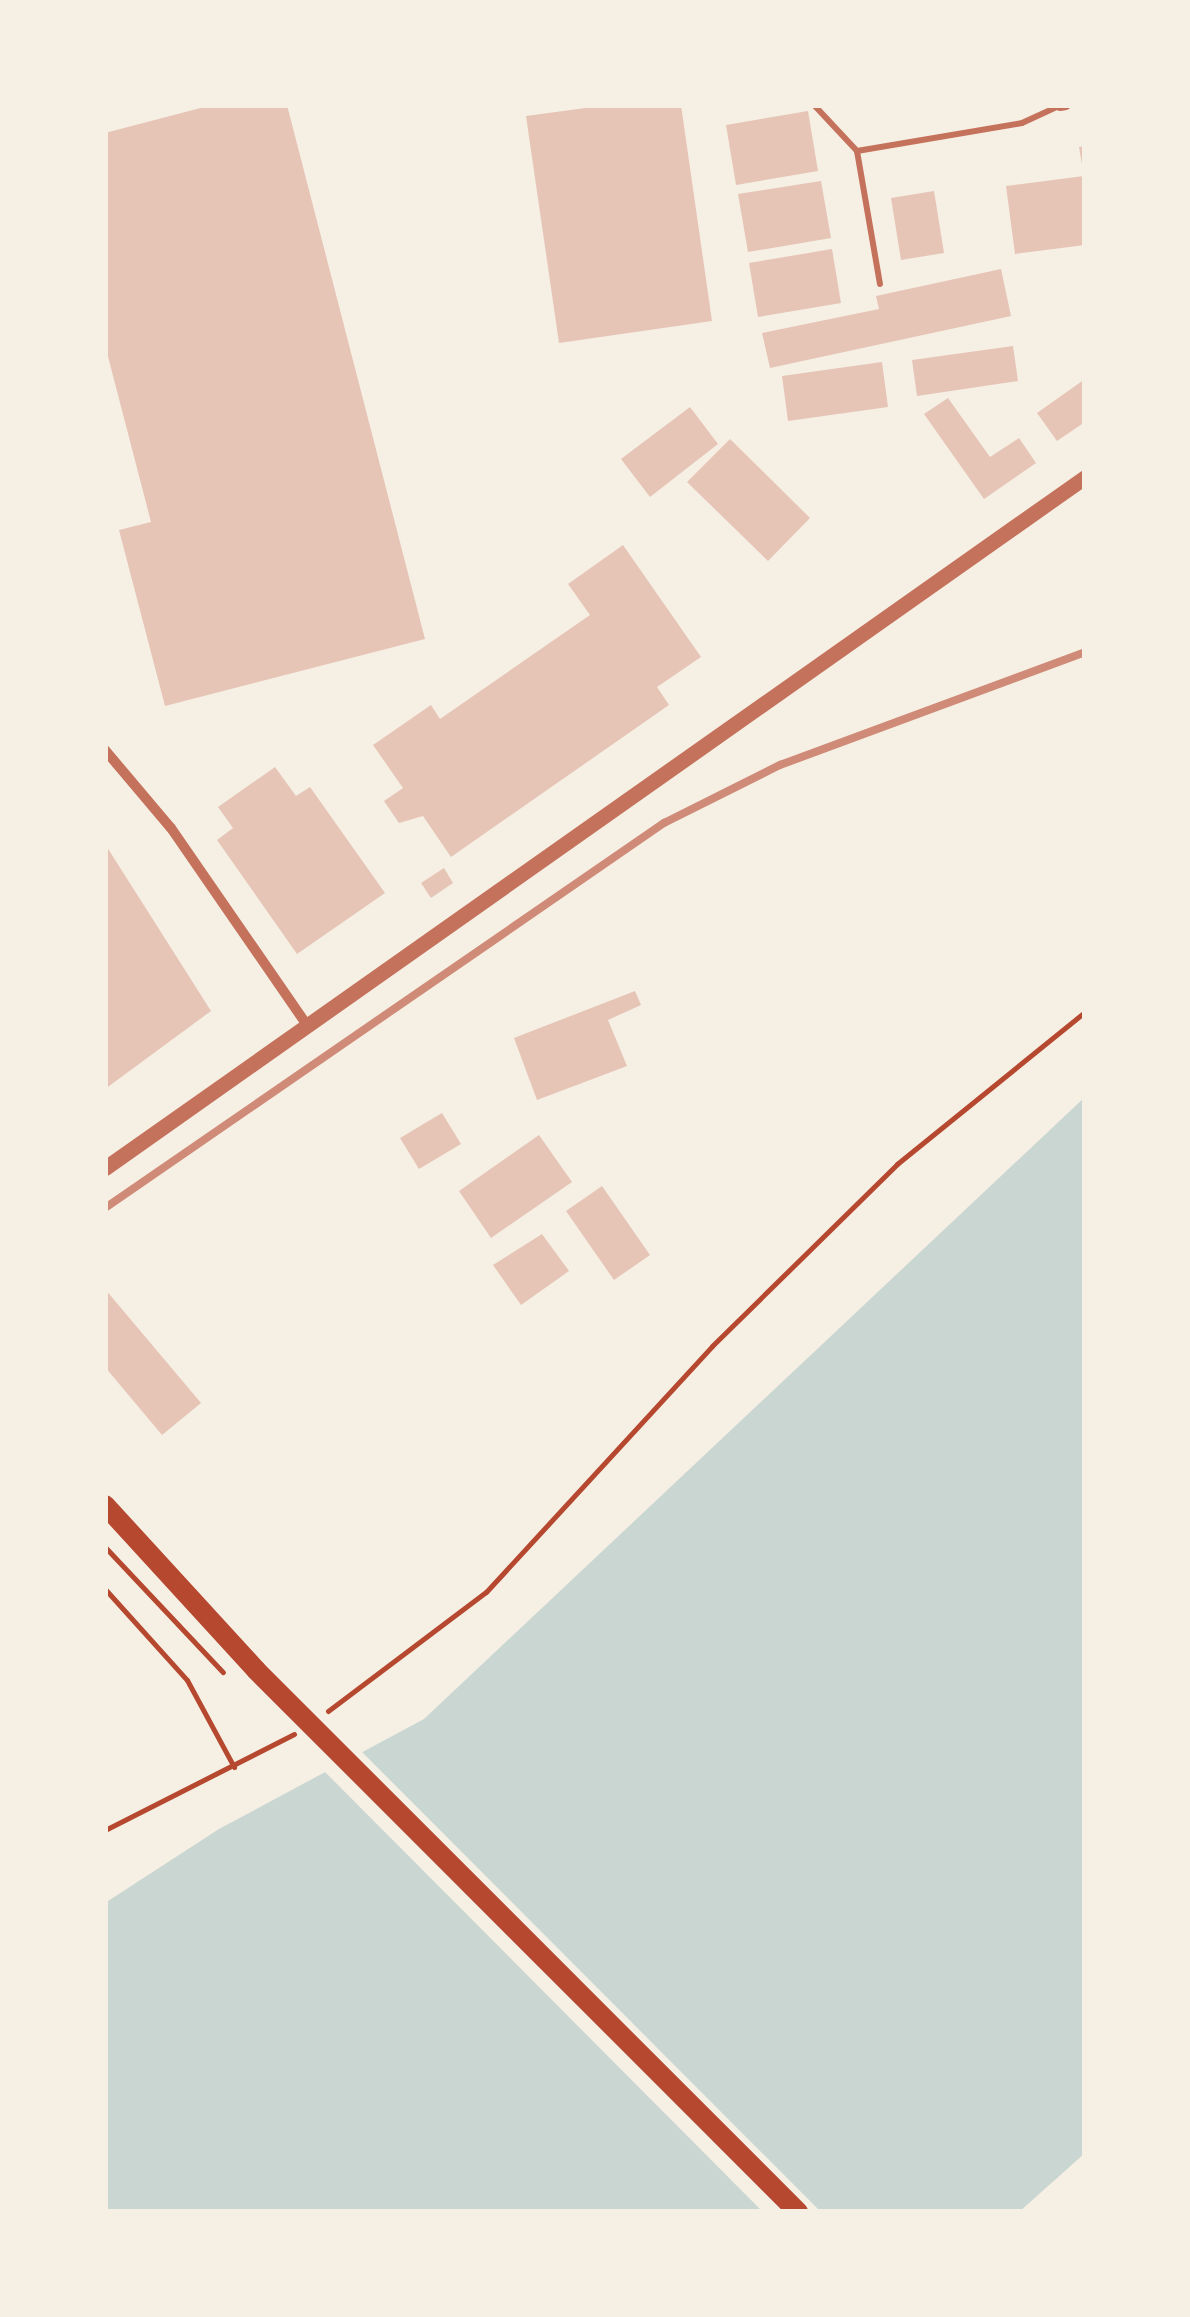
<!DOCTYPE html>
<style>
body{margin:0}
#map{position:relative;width:1190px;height:2317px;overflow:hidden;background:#f6efe4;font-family:Commissioner,sans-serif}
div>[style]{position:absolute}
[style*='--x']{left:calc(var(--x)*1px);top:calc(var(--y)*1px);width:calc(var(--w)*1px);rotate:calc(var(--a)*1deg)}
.water>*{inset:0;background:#c9d6d2}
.pier>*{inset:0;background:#f6efe4}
.building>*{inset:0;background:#e6c5b7}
.path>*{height:5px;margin:-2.5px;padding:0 2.5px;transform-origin:2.5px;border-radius:2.5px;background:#b5482f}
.service>*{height:6px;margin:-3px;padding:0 3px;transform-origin:3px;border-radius:3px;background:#c5725c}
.minor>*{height:10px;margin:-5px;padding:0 5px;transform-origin:5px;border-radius:5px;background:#c5725c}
.tertiary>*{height:15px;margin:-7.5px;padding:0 7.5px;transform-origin:7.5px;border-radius:7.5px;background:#c5725c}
.trunk>*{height:20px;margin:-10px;padding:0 10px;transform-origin:10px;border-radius:10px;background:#b5482f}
.rail>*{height:8px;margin:-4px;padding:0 4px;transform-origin:4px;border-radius:4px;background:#cf8b77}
span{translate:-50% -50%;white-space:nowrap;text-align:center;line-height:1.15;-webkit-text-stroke:10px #f6efe4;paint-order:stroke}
.frame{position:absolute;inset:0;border:108px solid #f6efe4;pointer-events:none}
</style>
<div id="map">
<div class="water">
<i style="clip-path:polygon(1085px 1097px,1085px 2153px,1019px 2212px,105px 2212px,105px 1903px,219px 1829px,424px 1719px)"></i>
</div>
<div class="pier">
<i style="clip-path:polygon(358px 1748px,821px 2212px,763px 2212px,321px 1768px)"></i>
</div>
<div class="building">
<i style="clip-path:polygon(212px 105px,287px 105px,425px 639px,165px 706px,119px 530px,151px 522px,105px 345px,105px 133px)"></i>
<i style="clip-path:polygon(608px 105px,681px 105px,712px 321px,559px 343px,526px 116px)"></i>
<i style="clip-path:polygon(808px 111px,818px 171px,736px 185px,726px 125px)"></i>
<i style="clip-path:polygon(1085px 146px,1085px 245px,1015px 254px,1006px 186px,1084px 176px,1079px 147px)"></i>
<i style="clip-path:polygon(821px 181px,831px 238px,748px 252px,738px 194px)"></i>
<i style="clip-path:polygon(934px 191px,944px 253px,901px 260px,891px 198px)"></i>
<i style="clip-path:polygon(832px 249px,841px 303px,758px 317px,749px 263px)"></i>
<i style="clip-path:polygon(1001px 269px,1011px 316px,770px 368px,762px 333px,879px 309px,876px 296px)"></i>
<i style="clip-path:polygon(1013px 346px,1018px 381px,917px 396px,912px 360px)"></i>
<i style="clip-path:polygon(882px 362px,888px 407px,788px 421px,782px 376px)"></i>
<i style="clip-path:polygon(1085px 379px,1085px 422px,1057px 441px,1037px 413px)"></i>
<i style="clip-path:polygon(948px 398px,990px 457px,1019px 438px,1036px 463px,984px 499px,924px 414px)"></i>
<i style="clip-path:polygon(690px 407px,718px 444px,650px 497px,621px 459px)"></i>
<i style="clip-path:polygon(730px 439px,810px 518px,768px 561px,687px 482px)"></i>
<i style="clip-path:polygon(623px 545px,701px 657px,657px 687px,669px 705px,451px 857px,423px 816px,399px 823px,384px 801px,403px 788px,373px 745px,431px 705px,440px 719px,590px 615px,568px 584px)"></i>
<i style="clip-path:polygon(275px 767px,296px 796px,310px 787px,385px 893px,297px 954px,217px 840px,233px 828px,218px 807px)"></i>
<i style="clip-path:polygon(105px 844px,211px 1011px,105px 1089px)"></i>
<i style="clip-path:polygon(444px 868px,453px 883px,431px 898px,421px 883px)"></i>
<i style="clip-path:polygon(635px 991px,641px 1005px,608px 1020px,627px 1066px,537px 1100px,514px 1038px)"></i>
<i style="clip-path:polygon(442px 1113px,461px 1144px,419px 1169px,400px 1138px)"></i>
<i style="clip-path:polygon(539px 1135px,572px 1182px,491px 1238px,459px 1191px)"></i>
<i style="clip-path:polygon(602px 1186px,650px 1255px,614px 1280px,566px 1211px)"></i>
<i style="clip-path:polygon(542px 1234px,569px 1271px,521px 1305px,493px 1265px)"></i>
<i style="clip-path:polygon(105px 1289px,201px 1403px,162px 1435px,105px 1367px)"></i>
</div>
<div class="path">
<i style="--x:105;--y:1547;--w:172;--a:46.7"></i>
<i style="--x:105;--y:1589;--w:122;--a:48"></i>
<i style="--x:187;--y:1680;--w:99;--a:61.6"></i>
<i style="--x:328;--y:1711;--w:198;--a:-37"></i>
<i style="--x:486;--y:1592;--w:334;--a:-47.4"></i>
<i style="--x:712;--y:1346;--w:260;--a:-44.5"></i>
<i style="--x:897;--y:1164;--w:242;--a:-39"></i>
<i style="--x:105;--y:1830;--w:212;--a:-26.9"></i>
</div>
<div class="service">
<i style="--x:814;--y:105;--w:63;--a:46.9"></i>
<i style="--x:857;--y:151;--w:135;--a:80.2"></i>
<i style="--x:857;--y:151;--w:167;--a:-9.6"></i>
<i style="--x:1022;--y:123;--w:41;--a:-24.7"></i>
</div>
<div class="minor">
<i style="--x:1060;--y:106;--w:6;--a:-9"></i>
<i style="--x:105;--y:750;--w:102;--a:49.8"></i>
<i style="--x:171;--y:828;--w:239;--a:55.4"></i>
</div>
<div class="tertiary">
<i style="--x:105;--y:1168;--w:1199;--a:-35.19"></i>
</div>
<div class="trunk">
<i style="--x:105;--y:1505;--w:224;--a:47.5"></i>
<i style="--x:256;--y:1670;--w:767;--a:45"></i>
</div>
<div class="rail">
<i style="--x:105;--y:1208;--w:679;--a:-34.56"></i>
<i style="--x:664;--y:823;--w:130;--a:-26.6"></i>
<i style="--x:780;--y:765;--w:325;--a:-20.3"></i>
</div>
<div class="frame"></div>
</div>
